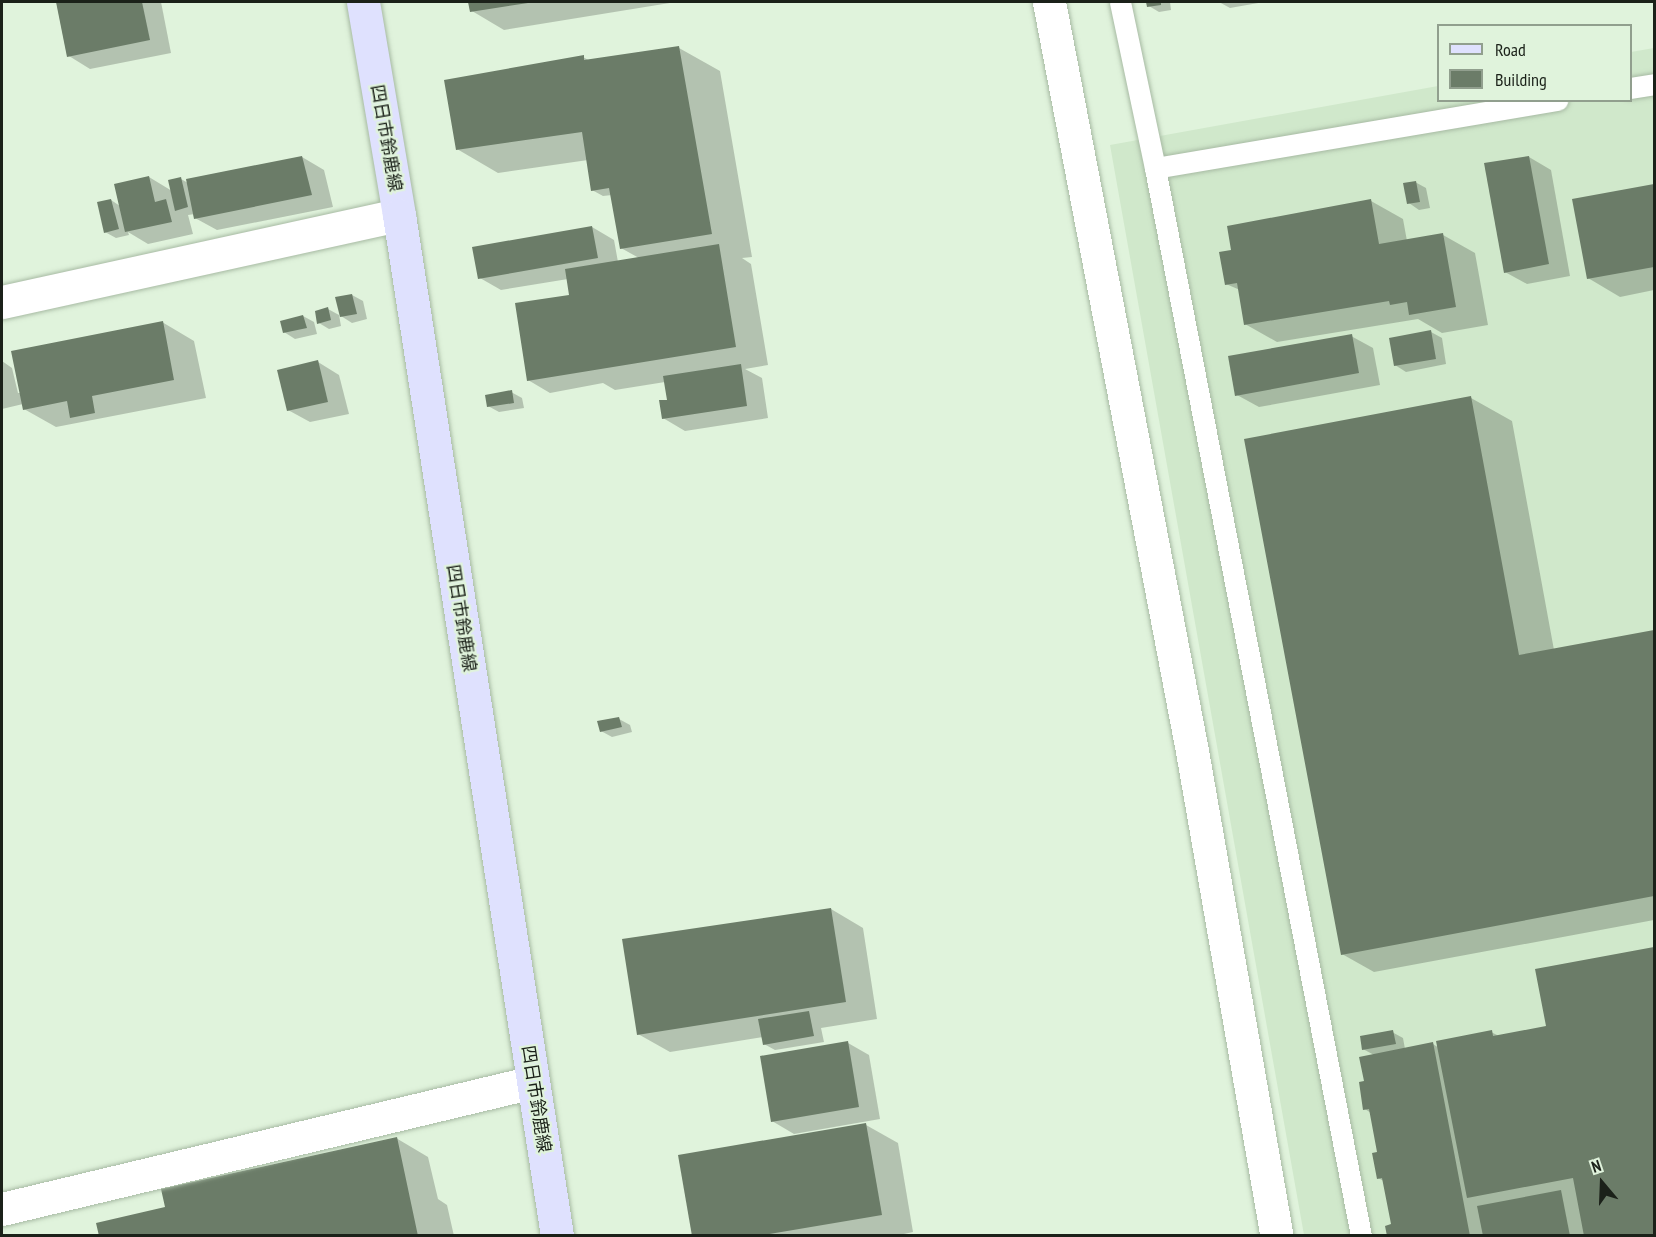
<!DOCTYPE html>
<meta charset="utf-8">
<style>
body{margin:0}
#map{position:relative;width:1656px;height:1237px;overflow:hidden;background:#e0f3dc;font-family:"PT Sans Narrow","Noto Sans JP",sans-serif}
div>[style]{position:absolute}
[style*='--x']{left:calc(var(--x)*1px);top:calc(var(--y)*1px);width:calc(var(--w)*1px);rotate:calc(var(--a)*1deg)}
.built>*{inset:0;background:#d0e8cb}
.shadow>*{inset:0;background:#0003}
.building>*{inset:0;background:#6b7c68}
.roads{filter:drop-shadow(0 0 2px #a7baa3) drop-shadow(0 0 2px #a7baa3)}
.service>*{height:21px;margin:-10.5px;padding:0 10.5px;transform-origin:10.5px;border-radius:10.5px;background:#fff}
.minor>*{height:33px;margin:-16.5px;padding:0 16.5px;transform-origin:16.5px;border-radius:16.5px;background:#fff}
.secondary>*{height:33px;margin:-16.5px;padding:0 16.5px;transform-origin:16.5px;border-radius:16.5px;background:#dfe1fe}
span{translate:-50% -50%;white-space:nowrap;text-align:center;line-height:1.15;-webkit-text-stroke:4.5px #e0f3dc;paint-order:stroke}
.street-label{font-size:18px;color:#1b2119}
.frame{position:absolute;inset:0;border:3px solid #1b2119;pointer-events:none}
.legend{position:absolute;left:1437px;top:24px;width:195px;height:78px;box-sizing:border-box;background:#e0f3dc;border:2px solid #919f8e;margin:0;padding:8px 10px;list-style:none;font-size:18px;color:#1b2119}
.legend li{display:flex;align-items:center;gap:12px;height:30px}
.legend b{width:30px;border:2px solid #919f8e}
.north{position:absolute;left:1572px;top:1153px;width:60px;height:60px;-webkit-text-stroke:4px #e0f3dc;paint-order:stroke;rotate:341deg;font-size:16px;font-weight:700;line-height:24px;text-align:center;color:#1b2119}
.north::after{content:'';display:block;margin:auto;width:21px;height:27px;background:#1b2119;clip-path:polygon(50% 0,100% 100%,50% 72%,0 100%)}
</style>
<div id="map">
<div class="built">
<i style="clip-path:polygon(1654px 48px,1654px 1235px,1304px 1235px,1110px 145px,1438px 86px,1438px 100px,1630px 100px,1631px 52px)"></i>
</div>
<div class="shadow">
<i style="clip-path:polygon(58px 2px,161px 2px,171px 53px,90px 69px,69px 56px)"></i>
<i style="clip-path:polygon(470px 2px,676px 2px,504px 30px,472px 11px)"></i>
<i style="clip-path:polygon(1148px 2px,1170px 2px,1171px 10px,1159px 12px,1149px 6px)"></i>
<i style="clip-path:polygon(1219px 2px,1264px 2px,1230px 8px)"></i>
<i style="clip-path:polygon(679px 48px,720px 71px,752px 257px,742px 258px,751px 264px,768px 365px,745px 369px,762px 378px,768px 418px,685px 431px,663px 418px,668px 401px,665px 382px,615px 390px,603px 383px,550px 393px,528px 380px,571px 297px,568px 279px,501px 290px,480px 278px,592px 227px,614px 240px,618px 262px,639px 258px,621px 248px,612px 195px,603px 196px,592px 190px,588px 160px,498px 173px,457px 149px,583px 57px,590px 61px)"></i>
<i style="clip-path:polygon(302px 157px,324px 170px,333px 207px,217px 230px,195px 218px,195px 214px,188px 215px,193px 234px,148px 244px,128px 232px,129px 235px,116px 238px,105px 232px,111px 200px,120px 206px,149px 177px,172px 191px,181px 179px,188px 183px)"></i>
<i style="clip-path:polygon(1529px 157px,1551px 170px,1570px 276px,1527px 284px,1505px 272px)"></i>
<i style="clip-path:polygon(1415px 182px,1426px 188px,1430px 208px,1419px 210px,1409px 203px)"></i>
<i style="clip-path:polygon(1654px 186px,1654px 290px,1620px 297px,1588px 278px,1574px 200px)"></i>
<i style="clip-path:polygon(1371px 201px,1403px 219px,1407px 241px,1443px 235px,1475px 253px,1488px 325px,1442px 333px,1418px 319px,1277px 342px,1245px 324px,1240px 290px,1226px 284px,1233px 251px)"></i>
<i style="clip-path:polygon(352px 295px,363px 301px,367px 319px,352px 323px,341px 316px)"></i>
<i style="clip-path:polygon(328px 309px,339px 315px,341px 326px,329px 329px,319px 323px)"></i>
<i style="clip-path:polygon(303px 316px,314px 322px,317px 334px,295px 339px,284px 332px)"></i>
<i style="clip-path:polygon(162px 322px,194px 341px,206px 398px,56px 427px,24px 409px,23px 404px,2px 409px,2px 361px,12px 368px,18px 393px,21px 393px)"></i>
<i style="clip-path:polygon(1431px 332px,1442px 338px,1446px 364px,1406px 372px,1395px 365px)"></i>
<i style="clip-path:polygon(1351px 336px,1373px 348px,1380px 385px,1259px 407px,1237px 395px)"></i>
<i style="clip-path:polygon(318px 362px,339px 375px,349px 414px,310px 422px,288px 410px)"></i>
<i style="clip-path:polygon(511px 392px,522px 398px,524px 408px,499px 412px,488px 406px)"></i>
<i style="clip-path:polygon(1471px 398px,1512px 421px,1554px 650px,1654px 631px,1654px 920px,1374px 972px,1342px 954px)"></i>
<i style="clip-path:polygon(619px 719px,630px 725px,632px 732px,612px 737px,601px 731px)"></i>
<i style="clip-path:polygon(831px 909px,863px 928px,877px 1019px,821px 1028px,824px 1042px,775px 1050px,764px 1044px,763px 1037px,670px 1052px,638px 1034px)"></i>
<i style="clip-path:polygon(1654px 948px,1654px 1236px,1388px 1236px,1393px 1225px,1384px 1181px,1378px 1178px,1379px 1153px,1371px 1113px,1365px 1109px,1365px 1082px,1374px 1055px,1363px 1049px,1392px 1032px,1403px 1038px,1405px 1049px,1433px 1044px,1439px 1048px,1491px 1032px,1499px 1036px,1550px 1027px,1537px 970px)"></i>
<i style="clip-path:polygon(848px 1043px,869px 1055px,880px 1119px,794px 1134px,772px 1121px)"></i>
<i style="clip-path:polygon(866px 1125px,898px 1143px,913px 1232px,895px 1236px,693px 1236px)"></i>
<i style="clip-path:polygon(396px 1138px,428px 1157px,438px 1199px,447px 1205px,454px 1236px,100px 1236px,167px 1209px)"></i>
</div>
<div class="building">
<i style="clip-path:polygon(56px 2px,142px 2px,150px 40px,67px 57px)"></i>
<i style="clip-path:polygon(468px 2px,528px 2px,528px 3px,470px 12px)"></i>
<i style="clip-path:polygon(1146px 2px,1161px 2px,1161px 5px,1147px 7px)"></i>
<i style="clip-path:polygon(679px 46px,712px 234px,620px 249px,609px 188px,591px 191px,582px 132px,456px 150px,444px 80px,584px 55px,584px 60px)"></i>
<i style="clip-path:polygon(302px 156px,312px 195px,194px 219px,186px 179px)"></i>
<i style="clip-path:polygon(1529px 156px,1549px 264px,1504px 273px,1484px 163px)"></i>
<i style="clip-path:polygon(149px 176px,155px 202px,166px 199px,172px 222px,125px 232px,114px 184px)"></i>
<i style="clip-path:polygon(181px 177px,188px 207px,175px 211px,168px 180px)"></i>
<i style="clip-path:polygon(1416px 181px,1420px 202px,1407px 204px,1403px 183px)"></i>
<i style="clip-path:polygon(1654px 184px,1654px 267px,1587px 279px,1572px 199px)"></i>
<i style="clip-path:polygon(111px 199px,119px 229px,104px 233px,97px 202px)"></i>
<i style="clip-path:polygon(1371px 199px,1379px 244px,1443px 233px,1456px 307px,1409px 315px,1407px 302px,1390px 305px,1389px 301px,1244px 325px,1237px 283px,1225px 285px,1219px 252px,1231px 250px,1227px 226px)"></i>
<i style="clip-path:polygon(592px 226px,598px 258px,478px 279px,472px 247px)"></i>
<i style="clip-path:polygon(719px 244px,736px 347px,527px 381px,515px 303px,569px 295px,565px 269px)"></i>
<i style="clip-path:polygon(352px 294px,357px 314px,340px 317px,335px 297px)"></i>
<i style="clip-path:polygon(328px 307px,331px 320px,317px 324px,315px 311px)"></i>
<i style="clip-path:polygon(303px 315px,307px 328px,283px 333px,280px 321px)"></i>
<i style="clip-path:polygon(163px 321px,174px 380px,92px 396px,95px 413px,70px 418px,67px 401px,23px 410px,11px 351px)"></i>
<i style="clip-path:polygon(1431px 330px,1436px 359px,1394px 366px,1389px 338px)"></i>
<i style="clip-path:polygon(1352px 334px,1359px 373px,1235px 396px,1228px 356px)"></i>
<i style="clip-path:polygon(318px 360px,328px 402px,287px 411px,277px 370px)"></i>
<i style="clip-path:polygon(741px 364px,747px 406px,662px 419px,659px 400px,667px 400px,663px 376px)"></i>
<i style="clip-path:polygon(512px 390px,514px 403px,487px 407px,485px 395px)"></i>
<i style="clip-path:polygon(1471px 396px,1519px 655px,1654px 630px,1654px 896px,1341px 955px,1244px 439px)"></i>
<i style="clip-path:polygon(619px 717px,622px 727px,600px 732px,597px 721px)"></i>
<i style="clip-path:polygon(831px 908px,846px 1002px,637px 1035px,622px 939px)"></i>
<i style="clip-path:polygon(1654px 947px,1654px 1236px,1584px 1236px,1573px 1178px,1467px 1198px,1436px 1041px,1492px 1030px,1493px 1036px,1546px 1026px,1535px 969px)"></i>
<i style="clip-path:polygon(809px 1011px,814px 1036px,763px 1045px,758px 1019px)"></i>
<i style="clip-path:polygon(1393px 1030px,1396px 1044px,1362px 1050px,1360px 1036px)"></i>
<i style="clip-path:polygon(848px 1041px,859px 1107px,771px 1122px,760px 1056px)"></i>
<i style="clip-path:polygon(1433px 1042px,1470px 1236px,1387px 1236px,1385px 1226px,1391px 1224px,1382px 1178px,1377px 1179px,1372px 1153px,1377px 1152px,1369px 1109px,1363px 1110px,1359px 1082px,1364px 1081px,1359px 1057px)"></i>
<i style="clip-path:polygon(866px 1123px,882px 1215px,757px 1236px,692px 1236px,678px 1155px)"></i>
<i style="clip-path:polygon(397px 1137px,418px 1236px,99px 1236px,96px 1223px,165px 1207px,161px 1189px)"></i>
<i style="clip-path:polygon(1561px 1190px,1570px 1236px,1483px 1236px,1477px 1206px)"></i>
</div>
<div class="roads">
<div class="service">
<i style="--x:1120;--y:2;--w:170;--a:78.1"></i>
<i style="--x:1155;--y:168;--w:1088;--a:79.08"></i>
<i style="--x:1630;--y:88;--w:24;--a:-9"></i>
<i style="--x:1155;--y:168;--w:408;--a:-9.6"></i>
</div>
<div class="minor">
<i style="--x:1049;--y:2;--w:763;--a:79.19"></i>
<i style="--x:1192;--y:751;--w:492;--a:80.1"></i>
<i style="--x:2;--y:302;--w:406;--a:-12.4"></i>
<i style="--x:2;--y:1209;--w:546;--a:-13.45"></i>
</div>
<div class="secondary">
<i style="--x:363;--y:2;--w:216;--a:80.4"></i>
<i style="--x:399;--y:215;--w:1033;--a:81.2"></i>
</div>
</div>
<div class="street-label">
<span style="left:386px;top:138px;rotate:80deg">四日市鈴鹿線</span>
<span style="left:461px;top:618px;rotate:81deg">四日市鈴鹿線</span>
<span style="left:536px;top:1099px;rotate:81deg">四日市鈴鹿線</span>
</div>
<div class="frame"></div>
<ul class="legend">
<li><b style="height:8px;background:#dfe1fe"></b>Road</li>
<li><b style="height:16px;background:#6b7c68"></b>Building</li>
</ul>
<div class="north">N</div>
</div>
